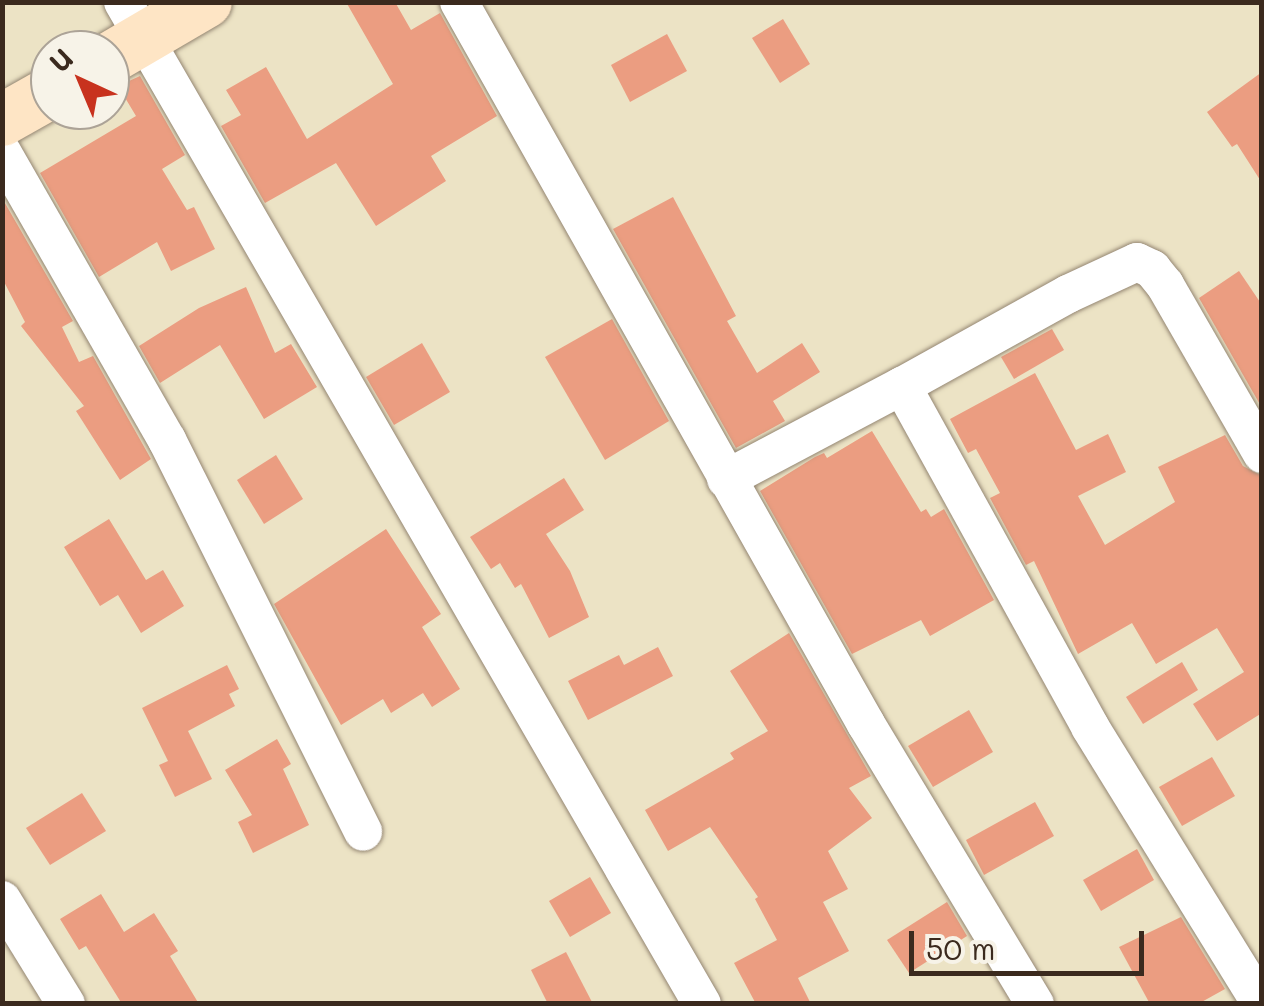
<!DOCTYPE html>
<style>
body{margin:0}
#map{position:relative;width:1264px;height:1006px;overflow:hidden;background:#ece3c5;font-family:Mali,sans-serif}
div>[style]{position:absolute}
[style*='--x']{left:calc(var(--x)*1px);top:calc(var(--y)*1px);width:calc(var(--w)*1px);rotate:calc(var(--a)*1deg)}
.building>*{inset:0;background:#eb9d81}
.roads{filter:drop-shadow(0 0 2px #948672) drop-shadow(0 0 2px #948672)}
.street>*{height:38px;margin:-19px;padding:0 19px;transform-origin:19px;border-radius:19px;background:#fff}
.secondary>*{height:52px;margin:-26px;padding:0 26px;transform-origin:26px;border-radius:26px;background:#fee5c5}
span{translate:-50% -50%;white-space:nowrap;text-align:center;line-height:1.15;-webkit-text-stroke:8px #f7f3e8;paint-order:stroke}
.frame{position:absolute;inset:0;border:5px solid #3b2a1e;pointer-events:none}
.north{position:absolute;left:30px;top:30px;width:100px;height:100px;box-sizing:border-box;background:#f7f3e8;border:2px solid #aca397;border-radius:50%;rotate:316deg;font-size:28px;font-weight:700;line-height:40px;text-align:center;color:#3b2a1e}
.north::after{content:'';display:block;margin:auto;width:35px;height:45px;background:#c8321e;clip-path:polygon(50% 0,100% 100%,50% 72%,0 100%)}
.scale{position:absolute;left:909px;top:931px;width:235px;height:45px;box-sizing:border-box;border:5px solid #3b2a1e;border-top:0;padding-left:12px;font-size:30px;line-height:35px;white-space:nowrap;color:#3b2a1e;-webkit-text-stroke:8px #f7f3e8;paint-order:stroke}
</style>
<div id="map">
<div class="building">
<i style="clip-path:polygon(346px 2px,395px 2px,411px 30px,440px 13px,497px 116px,431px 156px,446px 181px,376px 226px,336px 163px,265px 203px,221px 126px,241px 115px,226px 90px,266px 67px,307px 139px,393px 84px)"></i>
<i style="clip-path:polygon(783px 19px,810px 64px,780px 83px,752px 38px)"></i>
<i style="clip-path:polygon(667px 34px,687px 71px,630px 102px,611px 65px)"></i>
<i style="clip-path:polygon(1262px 72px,1262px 183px,1237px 144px,1232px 147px,1207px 112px)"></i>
<i style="clip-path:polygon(140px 76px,185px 155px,162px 169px,187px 210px,194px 207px,215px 249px,171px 271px,157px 242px,99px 277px,40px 173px,136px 116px,118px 86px)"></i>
<i style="clip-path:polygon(673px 197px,736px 316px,727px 321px,757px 373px,802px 343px,820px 372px,773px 401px,785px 421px,736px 448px,613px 229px)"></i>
<i style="clip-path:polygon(2px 198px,73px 321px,62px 327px,79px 362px,93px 356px,151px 459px,120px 480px,76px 411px,84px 406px,21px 326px,25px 322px,2px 278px)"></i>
<i style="clip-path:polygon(1239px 271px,1262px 305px,1262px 408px,1199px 298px)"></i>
<i style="clip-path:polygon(246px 287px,275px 353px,291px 344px,317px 387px,264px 419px,220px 345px,160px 383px,139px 346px,199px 308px)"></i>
<i style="clip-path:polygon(612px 319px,669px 421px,605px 460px,545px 357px)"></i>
<i style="clip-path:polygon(1052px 329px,1064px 350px,1014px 379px,1001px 357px)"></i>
<i style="clip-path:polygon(422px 343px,450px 392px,394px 425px,366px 377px)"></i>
<i style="clip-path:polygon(1035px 373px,1076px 450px,1108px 434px,1126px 472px,1078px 496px,1105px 545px,1175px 502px,1158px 467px,1225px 435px,1243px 466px,1262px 476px,1262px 713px,1217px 741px,1193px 704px,1244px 672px,1217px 628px,1156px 664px,1132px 623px,1078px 654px,1034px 561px,1026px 565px,990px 498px,1000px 493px,976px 449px,968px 453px,950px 419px)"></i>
<i style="clip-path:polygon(872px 431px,921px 512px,926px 509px,931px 517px,944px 509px,994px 600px,930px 636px,921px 620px,852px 654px,760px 491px,815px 457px,824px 453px,827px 458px)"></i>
<i style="clip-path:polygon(276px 455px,303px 499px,264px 524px,237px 480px)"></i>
<i style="clip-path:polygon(564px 478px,584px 510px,546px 534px,570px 571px,589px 617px,549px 638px,521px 584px,515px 588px,500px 563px,491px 569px,470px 537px)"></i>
<i style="clip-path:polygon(109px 519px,146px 580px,163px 570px,184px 606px,141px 633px,118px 595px,100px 606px,64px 547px)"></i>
<i style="clip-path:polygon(386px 529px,441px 614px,422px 627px,460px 689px,432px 707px,423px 693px,391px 713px,383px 699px,341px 725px,274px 604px)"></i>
<i style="clip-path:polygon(789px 633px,871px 776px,849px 788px,872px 818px,828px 851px,848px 889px,823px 902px,849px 951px,798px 978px,811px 1004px,756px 1004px,734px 963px,777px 940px,755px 899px,758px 897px,710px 827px,668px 851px,645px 810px,734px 759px,730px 753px,768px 731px,730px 671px)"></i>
<i style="clip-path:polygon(658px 647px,673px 676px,588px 720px,568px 681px,619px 655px,624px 665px)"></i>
<i style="clip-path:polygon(1182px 662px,1198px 690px,1143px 724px,1126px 697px)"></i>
<i style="clip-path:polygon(227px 665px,239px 689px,229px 694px,235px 706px,188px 731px,212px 779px,175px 797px,159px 765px,168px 761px,142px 708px)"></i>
<i style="clip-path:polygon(969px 710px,993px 752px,933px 787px,908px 746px)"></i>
<i style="clip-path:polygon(277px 739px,291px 764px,283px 769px,309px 825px,253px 853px,238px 822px,252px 815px,225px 770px)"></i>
<i style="clip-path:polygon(1212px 757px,1235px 796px,1182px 826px,1159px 787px)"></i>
<i style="clip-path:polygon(82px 793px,106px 831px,50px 865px,26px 828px)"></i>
<i style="clip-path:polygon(1035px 802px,1054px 836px,984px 875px,966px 840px)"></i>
<i style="clip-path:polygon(1137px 849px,1154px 880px,1101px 911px,1083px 880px)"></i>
<i style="clip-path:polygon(590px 877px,611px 913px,570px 937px,549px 901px)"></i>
<i style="clip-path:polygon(101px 894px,124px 932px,154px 913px,178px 951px,170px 956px,199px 1004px,122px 1004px,86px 946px,79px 950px,60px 919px)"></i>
<i style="clip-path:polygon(947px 902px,967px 936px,909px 973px,887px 940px)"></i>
<i style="clip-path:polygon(1181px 917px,1225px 989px,1198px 1004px,1150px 1004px,1119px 947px)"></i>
<i style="clip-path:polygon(566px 952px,593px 1004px,548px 1004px,531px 970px)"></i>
</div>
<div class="roads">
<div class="street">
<i style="--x:123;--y:2;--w:1157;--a:59.98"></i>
<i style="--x:459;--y:2;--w:829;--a:60.59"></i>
<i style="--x:866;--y:724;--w:327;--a:58.9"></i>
<i style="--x:2;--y:152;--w:332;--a:60.2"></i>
<i style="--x:167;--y:440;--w:438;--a:63.4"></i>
<i style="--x:902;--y:386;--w:190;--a:-29"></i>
<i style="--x:1068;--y:294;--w:76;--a:-24.9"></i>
<i style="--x:1137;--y:262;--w:17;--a:25"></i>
<i style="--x:1152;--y:269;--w:21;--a:51"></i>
<i style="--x:1165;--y:285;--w:195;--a:60.1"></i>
<i style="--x:726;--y:479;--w:199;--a:-27.9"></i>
<i style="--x:902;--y:386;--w:389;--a:61.1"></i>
<i style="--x:1090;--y:727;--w:326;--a:58.3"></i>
<i style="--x:2;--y:900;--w:122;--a:58.4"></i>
</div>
<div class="secondary">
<i style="--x:110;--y:58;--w:111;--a:-30.3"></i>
<i style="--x:2;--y:120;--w:55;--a:-29.4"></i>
</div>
</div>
<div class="frame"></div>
<div class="north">U</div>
<div class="scale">50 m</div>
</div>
